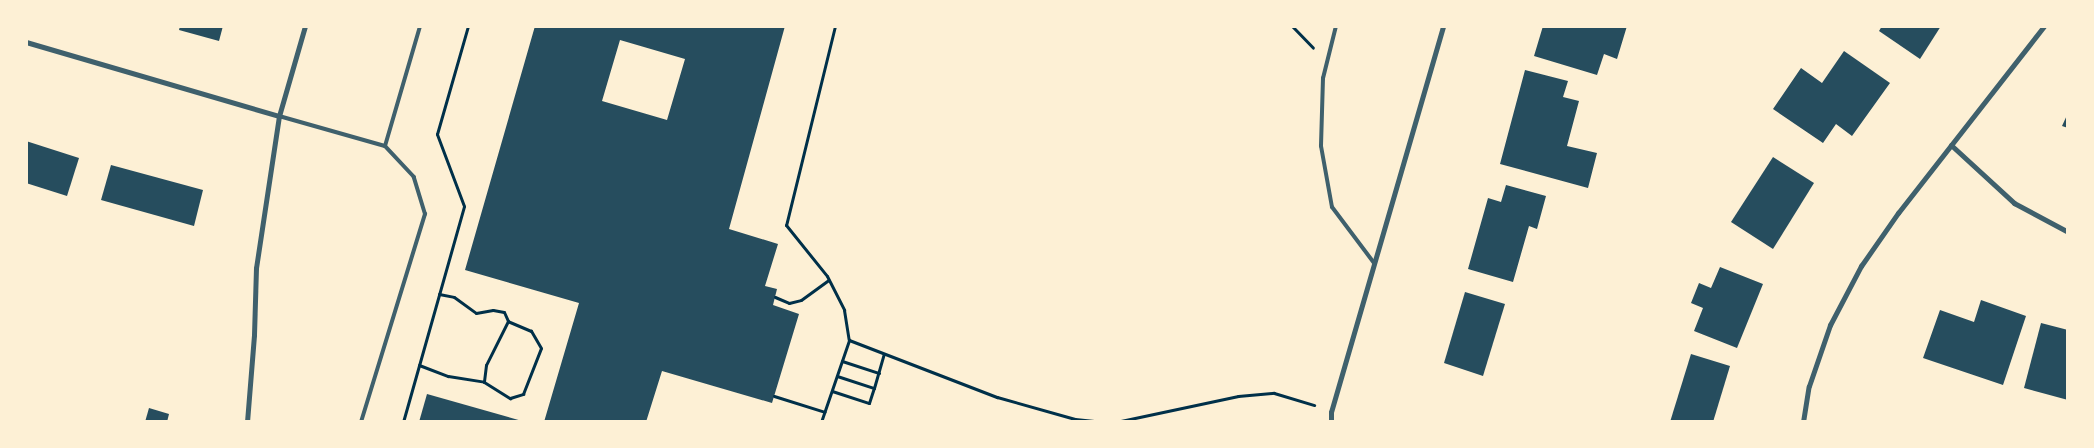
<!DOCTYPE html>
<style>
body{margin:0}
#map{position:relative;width:2094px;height:448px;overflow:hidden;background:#fdf0d5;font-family:Spectral,serif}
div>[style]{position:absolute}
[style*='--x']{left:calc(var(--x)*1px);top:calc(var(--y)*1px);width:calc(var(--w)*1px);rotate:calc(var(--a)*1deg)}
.building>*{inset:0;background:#264d5e}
.path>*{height:3px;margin:-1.5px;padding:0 1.5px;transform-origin:1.5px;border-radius:1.5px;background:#003049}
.service>*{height:4px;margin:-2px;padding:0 2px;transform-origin:2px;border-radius:2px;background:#3f606c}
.minor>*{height:5px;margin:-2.5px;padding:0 2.5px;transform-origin:2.5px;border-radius:2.5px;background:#3f606c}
span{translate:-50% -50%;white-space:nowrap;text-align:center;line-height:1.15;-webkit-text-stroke:4.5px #fdf0d5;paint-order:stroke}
.frame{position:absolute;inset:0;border:28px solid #fdf0d5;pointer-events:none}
</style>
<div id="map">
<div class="building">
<i style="clip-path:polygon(180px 26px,223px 26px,219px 41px,179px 30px)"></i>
<i style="clip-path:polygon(evenodd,535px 26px,785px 26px,729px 229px,778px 244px,765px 286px,777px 289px,773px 305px,799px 314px,772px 403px,662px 371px,646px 422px,544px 422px,579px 303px,465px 270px,535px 26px,620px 40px,685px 59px,667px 120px,602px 101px,620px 40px)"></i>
<i style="clip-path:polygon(1543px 26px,1627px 26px,1617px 59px,1604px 54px,1597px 75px,1534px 56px)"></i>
<i style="clip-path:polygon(1882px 26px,1941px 26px,1920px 59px,1879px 31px)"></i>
<i style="clip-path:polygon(1844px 51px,1890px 83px,1852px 136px,1836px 124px,1823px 143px,1773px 109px,1801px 68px,1822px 83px)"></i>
<i style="clip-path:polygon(1525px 70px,1568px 81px,1563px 97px,1579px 101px,1567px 146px,1597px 153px,1588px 188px,1500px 164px)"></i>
<i style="clip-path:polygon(2068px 113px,2068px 128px,2062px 126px)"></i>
<i style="clip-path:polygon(26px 141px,79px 158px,67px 196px,26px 183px)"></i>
<i style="clip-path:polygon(1773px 157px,1814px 183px,1773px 249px,1731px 222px)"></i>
<i style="clip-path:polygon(111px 165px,203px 190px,194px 226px,101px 200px)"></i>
<i style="clip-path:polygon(1506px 185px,1546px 196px,1537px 229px,1529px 226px,1513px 282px,1468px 269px,1488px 198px,1501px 202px)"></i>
<i style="clip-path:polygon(1720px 267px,1763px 284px,1737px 348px,1694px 331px,1703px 308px,1691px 303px,1699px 283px,1711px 288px)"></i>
<i style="clip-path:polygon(1465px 292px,1505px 304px,1483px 376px,1444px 363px)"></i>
<i style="clip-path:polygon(1981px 300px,2026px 316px,2003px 385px,1923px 358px,1940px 310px,1974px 322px)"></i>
<i style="clip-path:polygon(2041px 323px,2068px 330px,2068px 400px,2024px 388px)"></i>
<i style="clip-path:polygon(1691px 354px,1730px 366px,1713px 422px,1670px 422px)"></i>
<i style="clip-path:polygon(427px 394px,522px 421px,522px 422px,419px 422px)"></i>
<i style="clip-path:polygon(149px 408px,169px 414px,167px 422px,145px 422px)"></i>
</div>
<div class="path">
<i style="--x:835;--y:26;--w:205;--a:103.8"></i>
<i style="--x:786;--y:225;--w:65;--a:51.2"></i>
<i style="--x:827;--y:276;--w:38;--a:63"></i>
<i style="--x:844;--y:310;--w:30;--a:81"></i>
<i style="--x:849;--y:340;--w:159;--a:21.1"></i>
<i style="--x:997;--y:397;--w:81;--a:15.8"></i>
<i style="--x:1075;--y:419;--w:31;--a:6"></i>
<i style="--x:1292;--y:26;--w:30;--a:46"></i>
<i style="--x:439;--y:294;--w:15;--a:11"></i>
<i style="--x:454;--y:297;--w:27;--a:36"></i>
<i style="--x:476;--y:313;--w:17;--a:-10"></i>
<i style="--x:493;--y:310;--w:11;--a:10"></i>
<i style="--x:504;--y:312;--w:10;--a:66"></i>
<i style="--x:775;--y:297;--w:15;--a:23"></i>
<i style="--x:789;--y:303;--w:12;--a:-14"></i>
<i style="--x:801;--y:300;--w:34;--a:-36"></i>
<i style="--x:842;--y:361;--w:39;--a:18"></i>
<i style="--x:419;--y:365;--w:31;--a:21"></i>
<i style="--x:448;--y:376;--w:36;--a:9"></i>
<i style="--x:484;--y:382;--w:31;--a:32"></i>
<i style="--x:510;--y:398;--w:14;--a:-17"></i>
<i style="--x:523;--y:394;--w:49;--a:-68.6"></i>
<i style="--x:541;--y:348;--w:20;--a:-120"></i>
<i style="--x:531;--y:331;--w:25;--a:-157"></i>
<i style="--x:508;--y:321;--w:49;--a:116.6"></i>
<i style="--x:486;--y:365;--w:17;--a:97"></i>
<i style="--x:837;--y:376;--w:39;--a:18"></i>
<i style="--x:874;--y:388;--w:35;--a:-74"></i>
<i style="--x:832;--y:391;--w:39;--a:18"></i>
<i style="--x:869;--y:403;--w:16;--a:-72"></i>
<i style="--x:774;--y:396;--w:53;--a:17.4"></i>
<i style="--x:403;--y:422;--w:224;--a:-74.2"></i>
<i style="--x:464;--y:206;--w:77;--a:-110.6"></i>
<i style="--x:437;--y:134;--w:112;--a:-74"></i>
<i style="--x:821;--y:422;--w:87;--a:-71.1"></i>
<i style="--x:1116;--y:422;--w:125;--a:-12"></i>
<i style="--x:1238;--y:396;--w:36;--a:-5"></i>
<i style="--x:1274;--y:393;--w:42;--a:16.7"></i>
</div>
<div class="service">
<i style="--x:1336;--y:26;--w:54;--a:104"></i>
<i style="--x:1323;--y:78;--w:68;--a:91.7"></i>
<i style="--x:1321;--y:146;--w:62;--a:79.8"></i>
<i style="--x:1332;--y:207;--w:70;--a:53.1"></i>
<i style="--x:279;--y:116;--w:110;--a:15.8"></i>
<i style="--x:385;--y:146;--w:125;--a:-73.7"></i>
<i style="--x:361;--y:422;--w:218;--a:-72.9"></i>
<i style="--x:425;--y:214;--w:39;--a:-107"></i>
<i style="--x:414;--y:177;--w:42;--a:-133.1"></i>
</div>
<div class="minor">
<i style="--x:26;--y:42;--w:264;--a:16.3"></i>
<i style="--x:1951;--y:145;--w:86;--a:42.6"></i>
<i style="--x:2014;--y:203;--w:61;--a:28.2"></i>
<i style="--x:247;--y:422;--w:87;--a:-85.4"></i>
<i style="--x:254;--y:335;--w:67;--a:-88.3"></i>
<i style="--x:256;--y:268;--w:154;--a:-81.4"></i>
<i style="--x:279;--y:116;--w:94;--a:-73.9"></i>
<i style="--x:1331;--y:422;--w:10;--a:-90"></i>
<i style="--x:1331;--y:412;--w:402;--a:-73.8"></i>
<i style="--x:1803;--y:422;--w:36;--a:-81"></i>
<i style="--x:1809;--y:386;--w:65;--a:-71"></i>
<i style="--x:1830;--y:325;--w:67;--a:-62.3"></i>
<i style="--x:1861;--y:266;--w:65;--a:-55.1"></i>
<i style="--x:1898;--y:213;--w:237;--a:-52"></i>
</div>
<div class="frame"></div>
</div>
